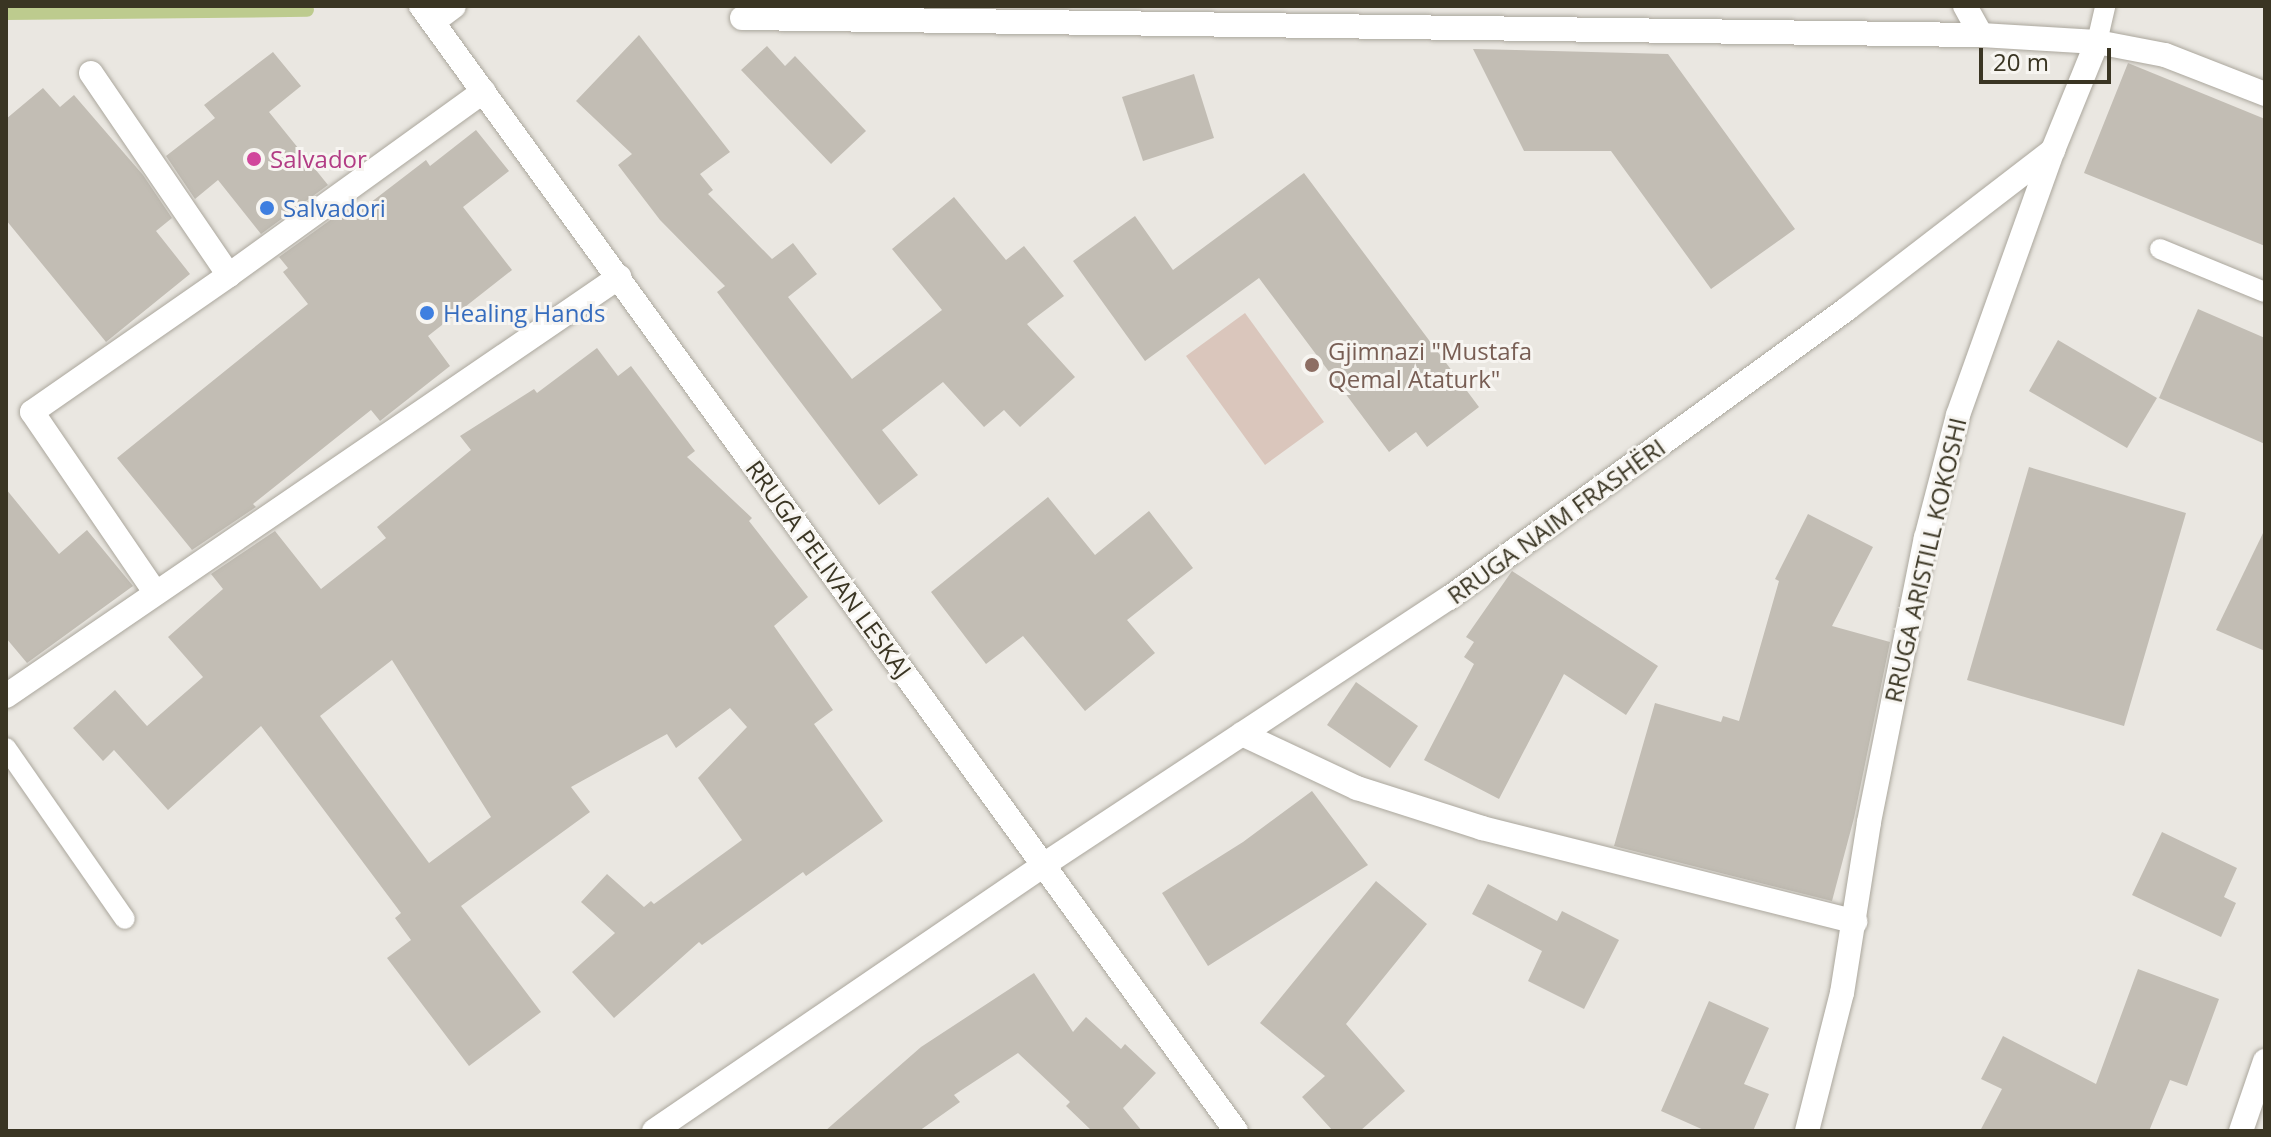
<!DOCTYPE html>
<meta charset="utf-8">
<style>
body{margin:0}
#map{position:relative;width:2271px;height:1137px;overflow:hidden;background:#eae7e1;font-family:"Open Sans",sans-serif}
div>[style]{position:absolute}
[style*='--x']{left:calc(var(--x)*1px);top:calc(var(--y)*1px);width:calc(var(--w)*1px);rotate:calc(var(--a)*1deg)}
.green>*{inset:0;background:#dac6bc}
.stream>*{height:14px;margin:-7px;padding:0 7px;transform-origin:7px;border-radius:7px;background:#bdcb8e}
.building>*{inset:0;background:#c2bdb4}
.roads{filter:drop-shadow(0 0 2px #aba79d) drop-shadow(0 0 2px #aba79d)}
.service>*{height:20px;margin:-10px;padding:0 10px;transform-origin:10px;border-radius:10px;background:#fff}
.minor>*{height:24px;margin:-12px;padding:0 12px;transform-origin:12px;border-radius:12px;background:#fff}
.secondary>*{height:24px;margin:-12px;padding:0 12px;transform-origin:12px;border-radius:12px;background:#fff}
.dots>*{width:22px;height:22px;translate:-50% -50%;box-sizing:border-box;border:4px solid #f7f5f1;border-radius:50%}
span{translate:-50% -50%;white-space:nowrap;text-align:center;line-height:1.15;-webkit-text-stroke:6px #f7f5f1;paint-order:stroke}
.hotel-label{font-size:24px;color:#b23c85}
.left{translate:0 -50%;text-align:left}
.shop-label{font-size:24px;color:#366cbe}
.education-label{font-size:24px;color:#785e54}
.street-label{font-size:24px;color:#3a3523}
.frame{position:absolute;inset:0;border:8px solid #3a3523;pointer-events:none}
.scale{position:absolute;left:1979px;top:48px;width:132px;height:36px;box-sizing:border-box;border:4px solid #3a3523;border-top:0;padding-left:10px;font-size:24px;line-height:28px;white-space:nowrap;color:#3a3523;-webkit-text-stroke:6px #f7f5f1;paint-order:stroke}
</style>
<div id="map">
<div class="green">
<i style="clip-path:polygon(1245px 313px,1324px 422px,1265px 465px,1186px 356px)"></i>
</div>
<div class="stream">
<i style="--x:6;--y:13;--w:301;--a:-0.6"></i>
</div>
<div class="building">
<i style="clip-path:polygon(639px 35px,730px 152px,700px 174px,713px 190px,708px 194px,772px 259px,793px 243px,817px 274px,788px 297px,852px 379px,942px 310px,892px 249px,954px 197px,1006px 260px,1024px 246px,1064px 296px,1027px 324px,1075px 377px,1020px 427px,1004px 410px,984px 427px,943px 382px,882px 430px,918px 475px,879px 505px,717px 292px,725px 286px,660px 220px,618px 165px,632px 154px,576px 101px)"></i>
<i style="clip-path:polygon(767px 46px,785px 66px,795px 56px,866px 131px,831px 164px,741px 70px)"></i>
<i style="clip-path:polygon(1473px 49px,1668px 54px,1795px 229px,1711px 289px,1611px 151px,1524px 151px)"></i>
<i style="clip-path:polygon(273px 52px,301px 86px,269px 112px,328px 185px,261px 234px,218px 180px,195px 199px,166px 156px,215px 118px,204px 105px)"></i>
<i style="clip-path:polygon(2128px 63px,2265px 119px,2265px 246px,2084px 173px)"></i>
<i style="clip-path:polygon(1194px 74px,1214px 138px,1143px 161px,1122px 97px)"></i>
<i style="clip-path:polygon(43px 88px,60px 107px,74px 95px,143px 175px,172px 218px,156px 231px,190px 274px,106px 342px,6px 220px,6px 119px)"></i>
<i style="clip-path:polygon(476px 130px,509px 171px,463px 207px,512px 270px,428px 336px,450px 366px,380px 421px,371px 410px,253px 504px,256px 507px,192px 550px,117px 458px,308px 304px,283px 272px,288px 268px,279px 257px,347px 208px,353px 216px,426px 160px,430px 166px)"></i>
<i style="clip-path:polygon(1304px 173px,1479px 407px,1427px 447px,1416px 432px,1389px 452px,1259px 278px,1145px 361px,1073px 261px,1135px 216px,1173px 270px)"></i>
<i style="clip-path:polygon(2198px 309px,2265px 338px,2265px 444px,2159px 398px)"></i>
<i style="clip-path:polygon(2058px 340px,2157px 398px,2127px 448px,2029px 391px)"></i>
<i style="clip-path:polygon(evenodd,597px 348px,618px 376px,631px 366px,695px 451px,687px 457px,752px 518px,749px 521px,808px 597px,774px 626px,833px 710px,814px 724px,883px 821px,806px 876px,803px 872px,702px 945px,699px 942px,614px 1018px,572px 972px,615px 933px,581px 902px,607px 874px,644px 907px,651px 901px,654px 904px,742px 840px,698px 778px,747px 727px,730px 708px,676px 748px,667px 734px,571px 787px,590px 812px,461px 906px,541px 1012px,469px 1066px,387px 958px,411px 940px,395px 918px,401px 913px,261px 726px,168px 810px,114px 750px,103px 761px,73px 728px,115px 690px,147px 726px,203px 677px,168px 637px,223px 589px,211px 574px,275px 531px,321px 589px,386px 538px,377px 527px,471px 450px,460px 436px,534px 389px,537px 393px,597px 348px,392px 660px,491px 817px,429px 863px,320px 716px,392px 660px)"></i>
<i style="clip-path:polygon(2029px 467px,2186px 513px,2124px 726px,1967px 680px)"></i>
<i style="clip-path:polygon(6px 489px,59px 554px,87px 530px,133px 586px,27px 663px,6px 638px)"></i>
<i style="clip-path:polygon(1048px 497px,1095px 555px,1149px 511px,1193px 568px,1127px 620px,1155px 653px,1085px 711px,1023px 636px,986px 664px,931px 592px)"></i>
<i style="clip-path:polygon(1808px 514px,1873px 547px,1832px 626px,1890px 642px,1854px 818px,1832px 901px,1614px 846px,1655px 703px,1721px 722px,1723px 716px,1739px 721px,1779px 581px,1775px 579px)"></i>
<i style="clip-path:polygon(2265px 529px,2265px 651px,2216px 630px)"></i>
<i style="clip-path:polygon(1512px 571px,1658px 666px,1626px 715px,1564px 674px,1499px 799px,1424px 760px,1474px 664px,1464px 657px,1474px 642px,1466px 637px)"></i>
<i style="clip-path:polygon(1356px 682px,1418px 726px,1390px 768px,1327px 725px)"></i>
<i style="clip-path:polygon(1312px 791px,1368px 865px,1208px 966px,1162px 893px,1243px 842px)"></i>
<i style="clip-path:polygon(2162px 832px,2237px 868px,2224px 897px,2236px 903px,2221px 937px,2132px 895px)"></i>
<i style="clip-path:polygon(1376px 881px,1427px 924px,1346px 1024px,1405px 1091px,1360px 1131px,1333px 1131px,1302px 1097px,1325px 1076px,1260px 1023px)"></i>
<i style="clip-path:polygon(1488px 884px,1557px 921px,1562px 911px,1619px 940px,1584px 1009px,1528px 981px,1542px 951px,1472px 914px)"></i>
<i style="clip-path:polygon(2138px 969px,2219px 999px,2187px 1086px,2170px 1080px,2149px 1131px,1980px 1131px,2002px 1089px,1981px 1079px,2003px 1036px,2096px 1084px)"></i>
<i style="clip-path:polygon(1034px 973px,1073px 1032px,1086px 1017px,1121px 1049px,1125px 1044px,1156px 1073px,1123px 1108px,1142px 1131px,1092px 1131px,1066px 1106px,1070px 1102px,1018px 1053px,954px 1095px,960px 1102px,919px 1131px,825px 1131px,921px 1047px)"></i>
<i style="clip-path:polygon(1709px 1001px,1769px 1028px,1744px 1084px,1769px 1094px,1753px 1131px,1706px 1131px,1661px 1111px)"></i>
</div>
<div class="roads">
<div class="service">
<i style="--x:2097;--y:42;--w:37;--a:-77"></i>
<i style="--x:2160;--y:249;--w:113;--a:22.3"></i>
<i style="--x:6;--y:748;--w:208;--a:55.2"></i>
</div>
<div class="minor">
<i style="--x:1965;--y:6;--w:33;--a:61"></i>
<i style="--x:742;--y:18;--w:1239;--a:0.79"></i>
<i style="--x:1981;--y:35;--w:116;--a:3.5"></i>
<i style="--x:2097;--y:42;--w:69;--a:10.8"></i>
<i style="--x:2165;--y:55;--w:107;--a:21.3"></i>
<i style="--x:433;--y:22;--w:26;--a:-37"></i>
<i style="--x:91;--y:73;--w:245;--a:55.7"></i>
<i style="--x:229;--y:275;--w:314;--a:-35.8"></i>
<i style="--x:155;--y:592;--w:218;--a:-124.3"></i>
<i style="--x:32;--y:412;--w:240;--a:-34.8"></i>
<i style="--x:6;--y:696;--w:743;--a:-34.35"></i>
<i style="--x:1242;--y:734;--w:127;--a:25.2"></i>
<i style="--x:1357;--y:788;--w:131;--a:17.7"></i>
<i style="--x:1482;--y:828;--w:385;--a:14.1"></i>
<i style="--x:654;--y:1131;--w:470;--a:-34.3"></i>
<i style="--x:1042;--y:866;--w:487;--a:-33.4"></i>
<i style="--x:1449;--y:598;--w:493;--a:-36"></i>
<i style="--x:1848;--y:308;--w:259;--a:-37.6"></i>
<i style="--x:1807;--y:1131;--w:142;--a:-75.8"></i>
<i style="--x:1842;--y:993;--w:173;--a:-81"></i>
<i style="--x:1869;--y:822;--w:290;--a:-78.7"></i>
<i style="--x:1926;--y:538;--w:127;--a:-75.4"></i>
<i style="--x:1958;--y:415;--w:282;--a:-70.3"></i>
<i style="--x:2053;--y:150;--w:117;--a:-67.8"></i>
<i style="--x:2241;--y:1131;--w:74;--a:-71.1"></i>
</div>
<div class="secondary">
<i style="--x:421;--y:6;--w:1389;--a:54.08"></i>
</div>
</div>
<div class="dots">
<i style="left:254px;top:159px;background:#d1479c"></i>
<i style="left:267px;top:208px;background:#3f7fe0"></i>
<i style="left:427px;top:313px;background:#3f7fe0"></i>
<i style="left:1312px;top:365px;background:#8d6e63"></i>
</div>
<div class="hotel-label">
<span class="left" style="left:270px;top:159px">Salvador</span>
</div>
<div class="shop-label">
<span class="left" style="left:283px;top:208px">Salvadori</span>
<span class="left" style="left:443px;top:313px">Healing Hands</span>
</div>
<div class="education-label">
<span class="left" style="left:1328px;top:365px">Gjimnazi "Mustafa<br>Qemal Ataturk"</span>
</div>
<div class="street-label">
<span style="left:1556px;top:521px;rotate:-36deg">RRUGA NAIM FRASHËRI</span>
<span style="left:1925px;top:560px;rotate:-77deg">RRUGA ARISTILL KOKOSHI</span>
<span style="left:829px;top:569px;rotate:54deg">RRUGA PELIVAN LESKAJ</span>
</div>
<div class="frame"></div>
<div class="scale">20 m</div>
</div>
